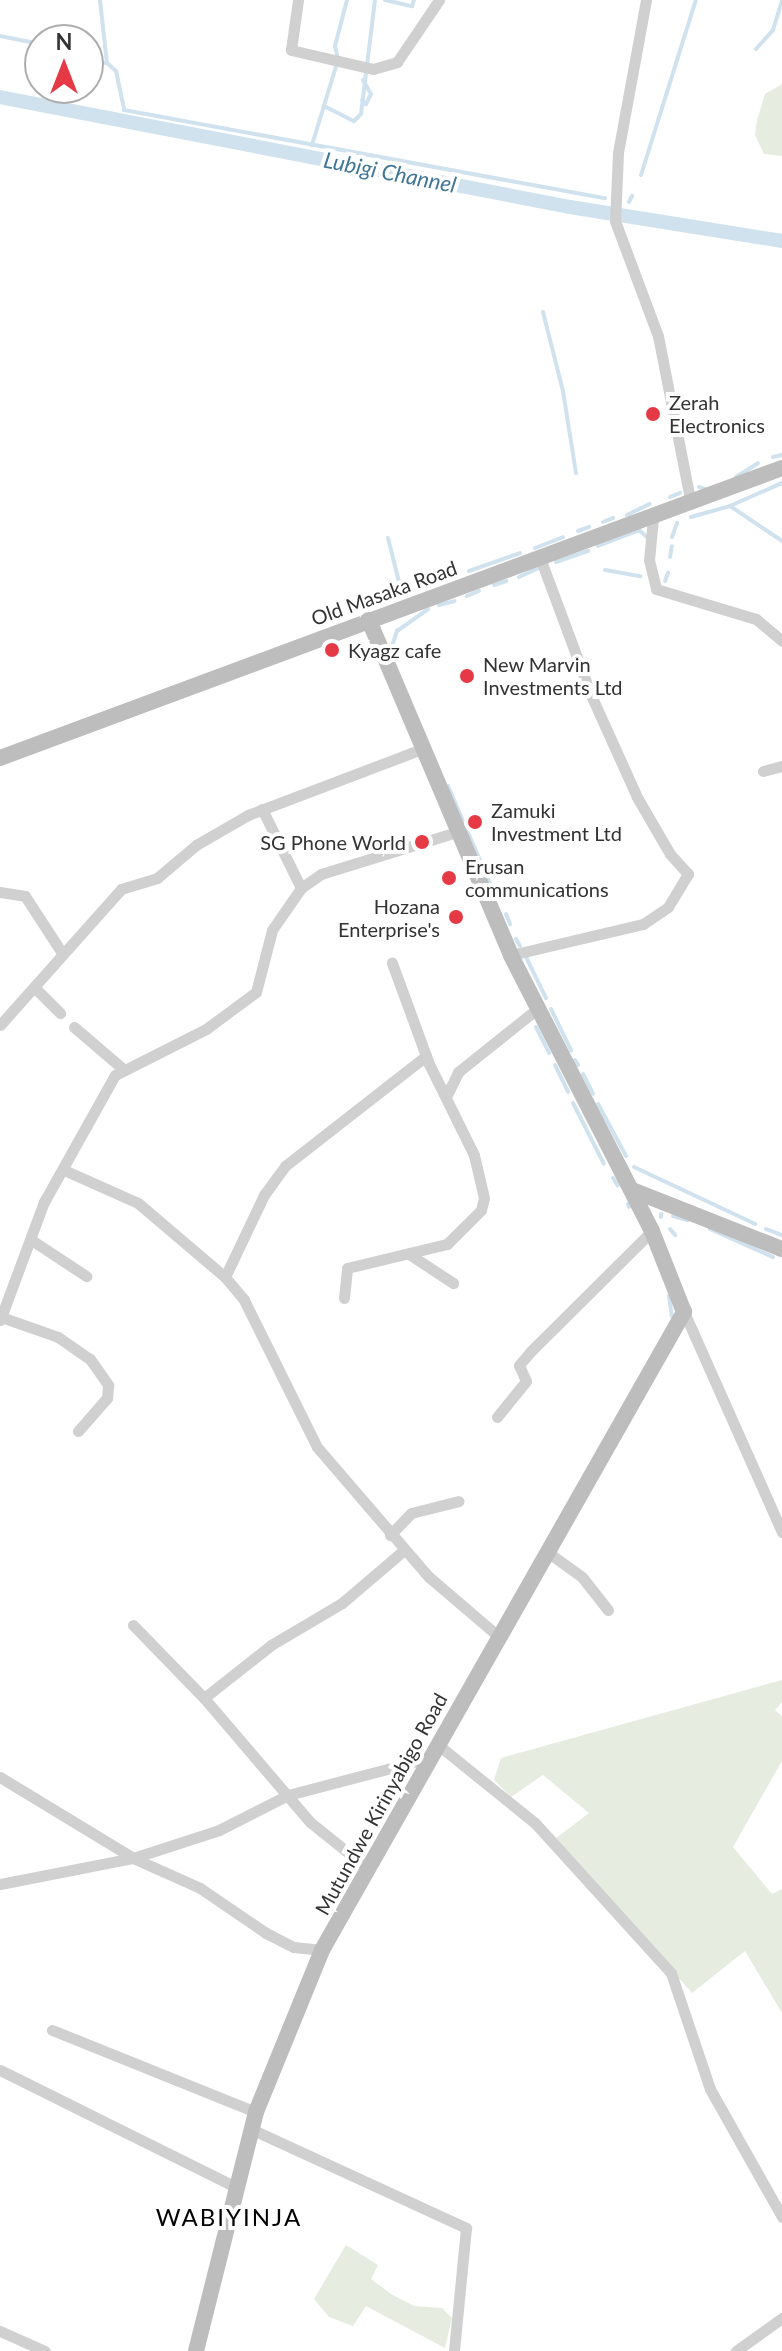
<!DOCTYPE html>
<style>
body{margin:0}
#map{position:relative;width:782px;height:2351px;overflow:hidden;background:#fff;font-family:Lato,sans-serif}
div>[style]{position:absolute}
[style*='--x']{left:calc(var(--x)*1px);top:calc(var(--y)*1px);width:calc(var(--w)*1px);rotate:calc(var(--a)*1deg)}
.green>*{inset:0;background:#e6ecdf}
.stream>*{height:4px;margin:-2px;padding:0 2px;transform-origin:2px;border-radius:2px;background:#cfe2ee}
.canal>*{height:14px;margin:-7px;padding:0 7px;transform-origin:7px;border-radius:7px;background:#cfe2ee}
.street>*{height:11px;margin:-5.5px;padding:0 5.5px;transform-origin:5.5px;border-radius:5.5px;background:#d0d0d0}
.secondary>*{height:16px;margin:-8px;padding:0 8px;transform-origin:8px;border-radius:8px;background:#bdbdbd}
.dots>*{width:22px;height:22px;translate:-50% -50%;box-sizing:border-box;border:4px solid #fff;border-radius:50%}
span{translate:-50% -50%;white-space:nowrap;text-align:center;line-height:1.15;-webkit-text-stroke:8px #fff;paint-order:stroke}
.poi-label{font-size:20px;color:#333}
.left{translate:0 -50%;text-align:left}
.right{translate:-100% -50%;text-align:right}
.street-label{font-size:20px;color:#333}
.water-label{font-size:22px;color:#3f7597;font-style:italic}
.quarter-label{font-size:24px;color:#000;letter-spacing:2px}
.north{position:absolute;left:24px;top:24px;width:80px;height:80px;box-sizing:border-box;background:#fff;border:2px solid #adadad;border-radius:50%;rotate:0deg;font-size:22px;font-weight:700;line-height:32px;text-align:center;color:#333}
.north::after{content:'';display:block;margin:auto;width:28px;height:36px;background:#e63946;clip-path:polygon(50% 0,100% 100%,50% 72%,0 100%)}
</style>
<div id="map">
<div class="green">
<i style="clip-path:polygon(782px 84px,782px 156px,764px 154px,755px 135px,757px 120px,765px 94px)"></i>
<i style="clip-path:polygon(782px 1680px,782px 1702px,775px 1710px,782px 1716px,782px 1761px,733px 1847px,772px 1894px,782px 1889px,782px 2013px,745px 1951px,692px 1993px,555px 1839px,589px 1813px,543px 1775px,511px 1797px,494px 1780px,501px 1758px)"></i>
<i style="clip-path:polygon(346px 2245px,378px 2265px,371px 2279px,391px 2294px,414px 2306px,442px 2308px,452px 2318px,445px 2348px,366px 2306px,353px 2326px,329px 2317px,314px 2299px)"></i>
</div>
<div class="stream">
<i style="--x:100;--y:0;--w:63;--a:83.7"></i>
<i style="--x:385;--y:0;--w:28;--a:13"></i>
<i style="--x:412;--y:6;--w:6;--a:-72"></i>
<i style="--x:0;--y:36;--w:41;--a:11.3"></i>
<i style="--x:756;--y:49;--w:25;--a:-48"></i>
<i style="--x:773;--y:30;--w:31;--a:-73"></i>
<i style="--x:338;--y:59;--w:13;--a:-103"></i>
<i style="--x:335;--y:46;--w:48;--a:-75.4"></i>
<i style="--x:88;--y:62;--w:19;--a:3"></i>
<i style="--x:107;--y:63;--w:12;--a:42"></i>
<i style="--x:116;--y:71;--w:40;--a:78"></i>
<i style="--x:124;--y:110;--w:489;--a:10.4"></i>
<i style="--x:362;--y:100;--w:6;--a:45"></i>
<i style="--x:366;--y:104;--w:11;--a:-63"></i>
<i style="--x:371;--y:94;--w:16;--a:-120"></i>
<i style="--x:326;--y:107;--w:31;--a:27"></i>
<i style="--x:354;--y:121;--w:10;--a:-45"></i>
<i style="--x:361;--y:114;--w:115;--a:-83"></i>
<i style="--x:312;--y:145;--w:86;--a:-73"></i>
<i style="--x:641;--y:175;--w:183;--a:-72.6"></i>
<i style="--x:629;--y:202;--w:7;--a:-63"></i>
<i style="--x:543;--y:312;--w:81;--a:75.8"></i>
<i style="--x:563;--y:391;--w:83;--a:81"></i>
<i style="--x:773;--y:457;--w:9;--a:-13"></i>
<i style="--x:736;--y:477;--w:26;--a:-32"></i>
<i style="--x:699;--y:487;--w:10;--a:17"></i>
<i style="--x:670;--y:497;--w:11;--a:-22"></i>
<i style="--x:730;--y:506;--w:57;--a:-23.9"></i>
<i style="--x:627;--y:515;--w:25;--a:-26"></i>
<i style="--x:691;--y:517;--w:41;--a:-15.8"></i>
<i style="--x:730;--y:506;--w:63;--a:33.9"></i>
<i style="--x:603;--y:522;--w:11;--a:-22"></i>
<i style="--x:578;--y:531;--w:12;--a:-20"></i>
<i style="--x:672;--y:537;--w:15;--a:-70"></i>
<i style="--x:388;--y:538;--w:58;--a:76"></i>
<i style="--x:402;--y:594;--w:59;--a:-17.8"></i>
<i style="--x:598;--y:546;--w:44;--a:-21.3"></i>
<i style="--x:639;--y:530;--w:12;--a:42"></i>
<i style="--x:535;--y:548;--w:30;--a:-21"></i>
<i style="--x:670;--y:557;--w:11;--a:-80"></i>
<i style="--x:556;--y:562;--w:34;--a:-19"></i>
<i style="--x:605;--y:570;--w:36;--a:10"></i>
<i style="--x:469;--y:571;--w:54;--a:-19.4"></i>
<i style="--x:519;--y:577;--w:21;--a:-25"></i>
<i style="--x:665;--y:581;--w:9;--a:-69"></i>
<i style="--x:494;--y:585;--w:13;--a:-18"></i>
<i style="--x:467;--y:596;--w:13;--a:-23"></i>
<i style="--x:439;--y:605;--w:16;--a:-14"></i>
<i style="--x:393;--y:643;--w:13;--a:-72"></i>
<i style="--x:397;--y:631;--w:38;--a:-35"></i>
<i style="--x:448;--y:786;--w:116;--a:66.7"></i>
<i style="--x:506;--y:914;--w:11;--a:68"></i>
<i style="--x:516;--y:939;--w:8;--a:60"></i>
<i style="--x:525;--y:955;--w:48;--a:64"></i>
<i style="--x:551;--y:1009;--w:46;--a:64"></i>
<i style="--x:536;--y:1027;--w:29;--a:63"></i>
<i style="--x:575;--y:1060;--w:6;--a:59"></i>
<i style="--x:555;--y:1065;--w:30;--a:64"></i>
<i style="--x:583;--y:1074;--w:22;--a:63"></i>
<i style="--x:573;--y:1103;--w:68;--a:63.1"></i>
<i style="--x:598;--y:1104;--w:59;--a:61.7"></i>
<i style="--x:634;--y:1167;--w:134;--a:25.2"></i>
<i style="--x:613;--y:1178;--w:9;--a:58"></i>
<i style="--x:628;--y:1204;--w:3;--a:72"></i>
<i style="--x:661;--y:1214;--w:3;--a:90"></i>
<i style="--x:673;--y:1216;--w:15;--a:16"></i>
<i style="--x:670;--y:1229;--w:8;--a:50"></i>
<i style="--x:710;--y:1229;--w:69;--a:24"></i>
<i style="--x:766;--y:1229;--w:17;--a:21"></i>
<i style="--x:669;--y:1296;--w:21;--a:82"></i>
</div>
<div class="canal">
<i style="--x:0;--y:97;--w:581;--a:10.92"></i>
<i style="--x:570;--y:207;--w:215;--a:9.1"></i>
</div>
<div class="street">
<i style="--x:298;--y:0;--w:50;--a:98"></i>
<i style="--x:291;--y:50;--w:84;--a:13"></i>
<i style="--x:373;--y:69;--w:25;--a:-16"></i>
<i style="--x:397;--y:62;--w:75;--a:-55.9"></i>
<i style="--x:646;--y:0;--w:156;--a:100.4"></i>
<i style="--x:618;--y:153;--w:68;--a:92.5"></i>
<i style="--x:615;--y:221;--w:123;--a:69.5"></i>
<i style="--x:658;--y:336;--w:171;--a:78.9"></i>
<i style="--x:653;--y:518;--w:42;--a:95.4"></i>
<i style="--x:649;--y:560;--w:30;--a:76"></i>
<i style="--x:656;--y:589;--w:104;--a:16.7"></i>
<i style="--x:756;--y:619;--w:34;--a:40"></i>
<i style="--x:763;--y:771;--w:20;--a:-15"></i>
<i style="--x:262;--y:809;--w:88;--a:63.7"></i>
<i style="--x:0;--y:892;--w:25;--a:9"></i>
<i style="--x:25;--y:896;--w:68;--a:57"></i>
<i style="--x:511;--y:955;--w:136;--a:-13.2"></i>
<i style="--x:643;--y:924;--w:30;--a:-34"></i>
<i style="--x:668;--y:907;--w:39;--a:-59"></i>
<i style="--x:688;--y:874;--w:27;--a:-132"></i>
<i style="--x:670;--y:854;--w:66;--a:-120.1"></i>
<i style="--x:637;--y:797;--w:112;--a:-114.3"></i>
<i style="--x:591;--y:695;--w:146;--a:-110.4"></i>
<i style="--x:34;--y:987;--w:37;--a:45"></i>
<i style="--x:0;--y:1025;--w:182;--a:-48.3"></i>
<i style="--x:121;--y:889;--w:38;--a:-17"></i>
<i style="--x:157;--y:878;--w:51;--a:-40.2"></i>
<i style="--x:196;--y:845;--w:60;--a:-30"></i>
<i style="--x:248;--y:815;--w:186;--a:-20.8"></i>
<i style="--x:74;--y:1027;--w:65;--a:40.6"></i>
<i style="--x:446;--y:1097;--w:28;--a:-64"></i>
<i style="--x:458;--y:1072;--w:101;--a:-38.6"></i>
<i style="--x:64;--y:1170;--w:81;--a:24"></i>
<i style="--x:138;--y:1203;--w:114;--a:40.4"></i>
<i style="--x:225;--y:1277;--w:30;--a:50"></i>
<i style="--x:244;--y:1300;--w:164;--a:63.6"></i>
<i style="--x:317;--y:1447;--w:172;--a:49.3"></i>
<i style="--x:429;--y:1577;--w:91;--a:40.5"></i>
<i style="--x:33;--y:1241;--w:64;--a:33.4"></i>
<i style="--x:409;--y:1254;--w:53;--a:33.4"></i>
<i style="--x:225;--y:1277;--w:91;--a:-64.6"></i>
<i style="--x:264;--y:1195;--w:36;--a:-54"></i>
<i style="--x:285;--y:1166;--w:179;--a:-38"></i>
<i style="--x:344;--y:1298;--w:30;--a:-84"></i>
<i style="--x:347;--y:1268;--w:103;--a:-13.5"></i>
<i style="--x:447;--y:1244;--w:48;--a:-45"></i>
<i style="--x:481;--y:1210;--w:12;--a:-76"></i>
<i style="--x:484;--y:1198;--w:44;--a:-103.1"></i>
<i style="--x:474;--y:1155;--w:102;--a:-116.3"></i>
<i style="--x:429;--y:1064;--w:108;--a:-110.1"></i>
<i style="--x:684;--y:1312;--w:241;--a:66"></i>
<i style="--x:1;--y:1317;--w:60;--a:19.3"></i>
<i style="--x:58;--y:1337;--w:39;--a:35"></i>
<i style="--x:90;--y:1359;--w:32;--a:55"></i>
<i style="--x:108;--y:1385;--w:13;--a:94"></i>
<i style="--x:107;--y:1398;--w:44;--a:131.3"></i>
<i style="--x:0;--y:1320;--w:126;--a:-69.6"></i>
<i style="--x:44;--y:1202;--w:145;--a:-60.8"></i>
<i style="--x:115;--y:1075;--w:102;--a:-26.8"></i>
<i style="--x:206;--y:1029;--w:62;--a:-36.5"></i>
<i style="--x:256;--y:992;--w:64;--a:-75.5"></i>
<i style="--x:272;--y:930;--w:51;--a:-55.4"></i>
<i style="--x:301;--y:888;--w:24;--a:-35"></i>
<i style="--x:321;--y:874;--w:142;--a:-17.2"></i>
<i style="--x:497;--y:1417;--w:46;--a:-51.1"></i>
<i style="--x:526;--y:1381;--w:17;--a:-114"></i>
<i style="--x:519;--y:1365;--w:18;--a:-49"></i>
<i style="--x:531;--y:1351;--w:170;--a:-44.8"></i>
<i style="--x:390;--y:1535;--w:30;--a:-46"></i>
<i style="--x:411;--y:1513;--w:49;--a:-14"></i>
<i style="--x:546;--y:1551;--w:44;--a:35.8"></i>
<i style="--x:582;--y:1577;--w:42;--a:51.8"></i>
<i style="--x:133;--y:1625;--w:102;--a:45.8"></i>
<i style="--x:204;--y:1698;--w:163;--a:49.5"></i>
<i style="--x:310;--y:1822;--w:73;--a:38.9"></i>
<i style="--x:204;--y:1698;--w:85;--a:-38.3"></i>
<i style="--x:271;--y:1645;--w:82;--a:-30.6"></i>
<i style="--x:342;--y:1603;--w:82;--a:-40.5"></i>
<i style="--x:437;--y:1744;--w:126;--a:38.9"></i>
<i style="--x:535;--y:1823;--w:202;--a:47.8"></i>
<i style="--x:671;--y:1973;--w:122;--a:71.4"></i>
<i style="--x:710;--y:2089;--w:147;--a:60.6"></i>
<i style="--x:0;--y:1777;--w:156;--a:31.3"></i>
<i style="--x:133;--y:1858;--w:90;--a:-18"></i>
<i style="--x:219;--y:1830;--w:77;--a:-26.9"></i>
<i style="--x:288;--y:1795;--w:146;--a:-14.7"></i>
<i style="--x:0;--y:1884;--w:136;--a:-11.1"></i>
<i style="--x:133;--y:1858;--w:73;--a:24.1"></i>
<i style="--x:200;--y:1888;--w:80;--a:34.3"></i>
<i style="--x:266;--y:1933;--w:31;--a:27"></i>
<i style="--x:294;--y:1947;--w:28;--a:6"></i>
<i style="--x:52;--y:2030;--w:220;--a:21.9"></i>
<i style="--x:0;--y:2070;--w:261;--a:26.4"></i>
<i style="--x:251;--y:2129;--w:237;--a:24.7"></i>
<i style="--x:466;--y:2228;--w:124;--a:95.6"></i>
<i style="--x:0;--y:2331;--w:49;--a:24"></i>
<i style="--x:736;--y:2351;--w:57;--a:-35.7"></i>
</div>
<div class="secondary">
<i style="--x:0;--y:758;--w:834;--a:-20.35"></i>
<i style="--x:632;--y:1190;--w:161;--a:21.5"></i>
<i style="--x:196;--y:2351;--w:246;--a:-75.9"></i>
<i style="--x:256;--y:2112;--w:175;--a:-67.8"></i>
<i style="--x:322;--y:1950;--w:734;--a:-60.43"></i>
<i style="--x:684;--y:1312;--w:87;--a:-111.6"></i>
<i style="--x:652;--y:1231;--w:310;--a:-117.1"></i>
<i style="--x:511;--y:955;--w:364;--a:-113"></i>
</div>
<div class="dots">
<i style="left:653px;top:414px;background:#e63946"></i>
<i style="left:332px;top:650px;background:#e63946"></i>
<i style="left:467px;top:676px;background:#e63946"></i>
<i style="left:475px;top:822px;background:#e63946"></i>
<i style="left:422px;top:842px;background:#e63946"></i>
<i style="left:449px;top:878px;background:#e63946"></i>
<i style="left:456px;top:917px;background:#e63946"></i>
</div>
<div class="poi-label">
<span class="left" style="left:669px;top:414px">Zerah<br>Electronics</span>
<span class="left" style="left:348px;top:650px">Kyagz cafe</span>
<span class="left" style="left:483px;top:676px">New Marvin<br>Investments Ltd</span>
<span class="left" style="left:491px;top:822px">Zamuki<br>Investment Ltd</span>
<span class="right" style="left:406px;top:842px">SG Phone World</span>
<span class="left" style="left:465px;top:878px">Erusan<br>communications</span>
<span class="right" style="left:440px;top:918px">Hozana<br>Enterprise's</span>
</div>
<div class="street-label">
<span style="left:384px;top:593px;rotate:-20deg">Old Masaka Road</span>
<span style="left:381px;top:1804px;rotate:-61deg">Mutundwe Kirinyabigo Road</span>
</div>
<div class="water-label">
<span style="left:390px;top:172px;rotate:11deg">Lubigi Channel</span>
</div>
<div class="quarter-label">
<span style="left:229px;top:2217px">WABIYINJA</span>
</div>
<div class="north">N</div>
</div>
